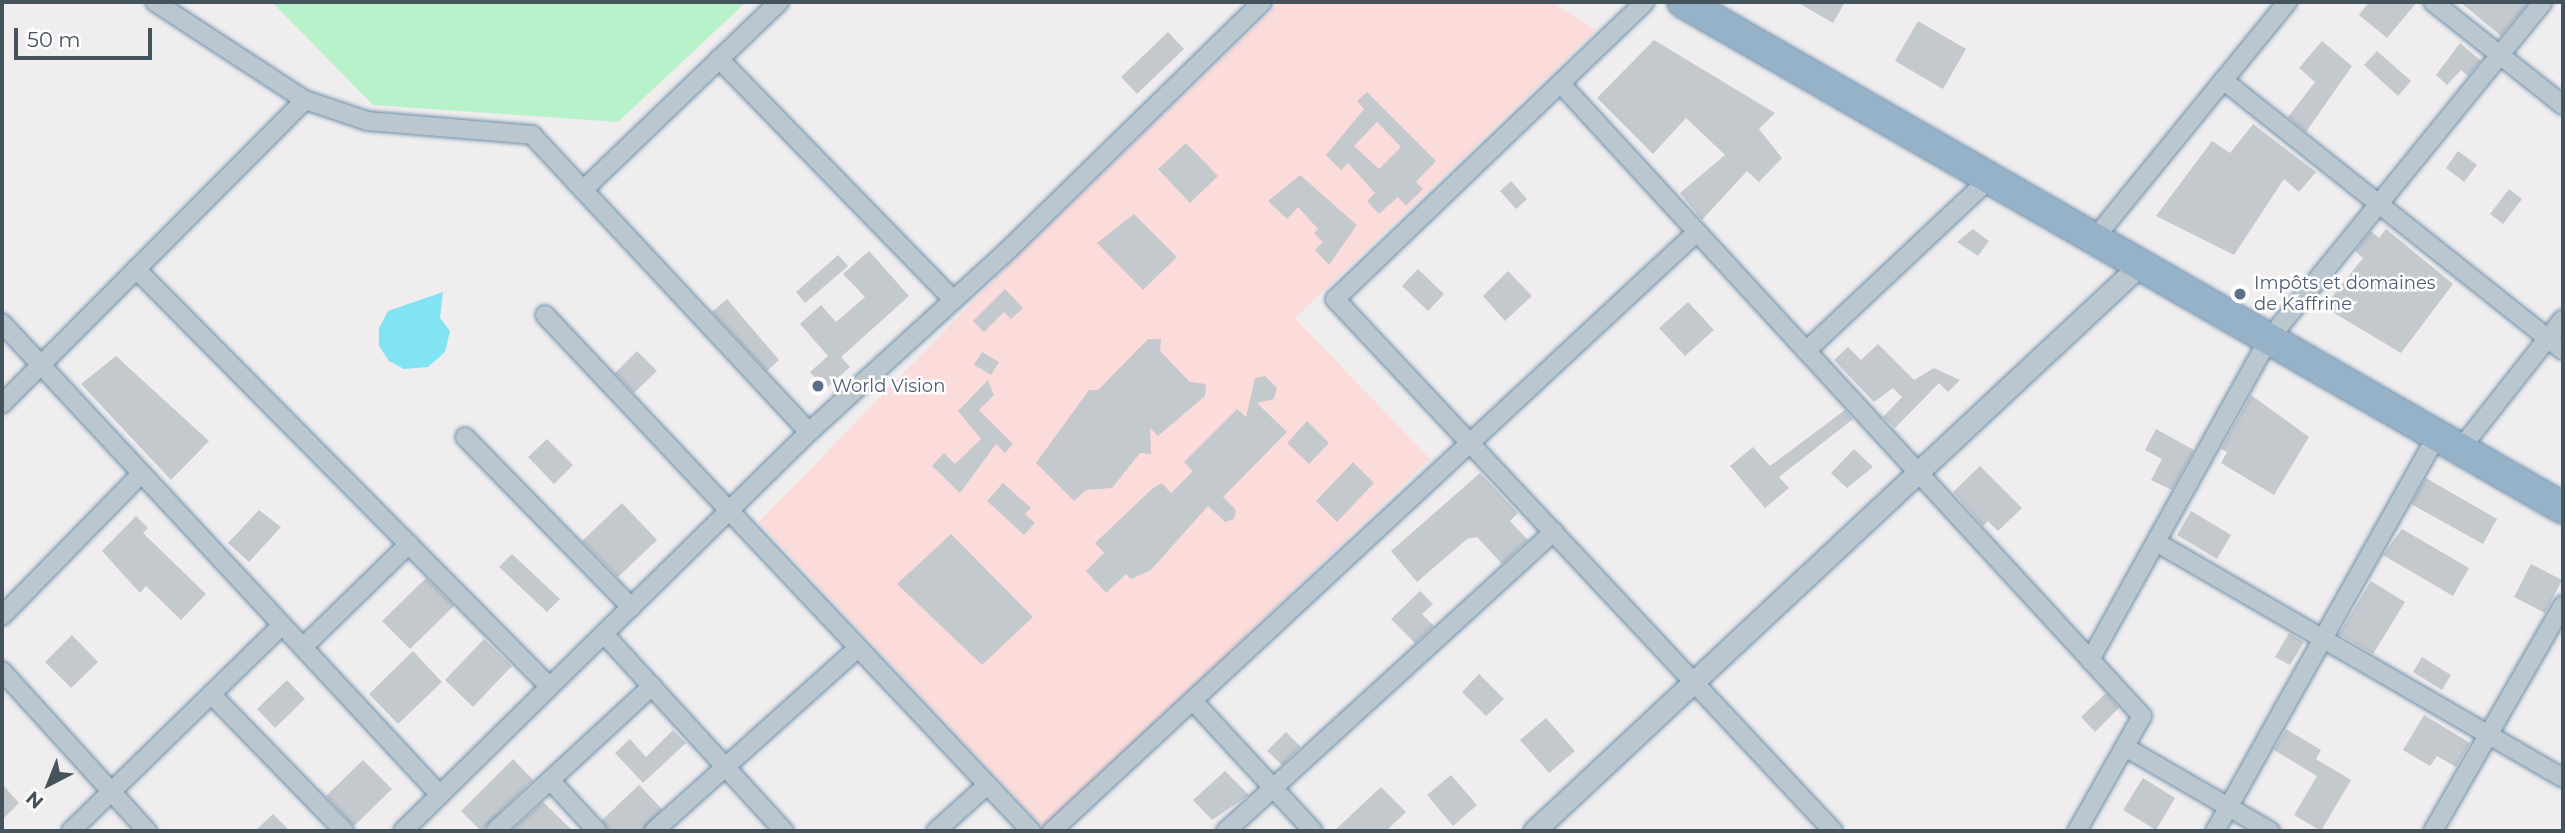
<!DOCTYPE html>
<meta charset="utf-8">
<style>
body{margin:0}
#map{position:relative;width:2565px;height:833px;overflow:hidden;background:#f0edee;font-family:Montserrat,sans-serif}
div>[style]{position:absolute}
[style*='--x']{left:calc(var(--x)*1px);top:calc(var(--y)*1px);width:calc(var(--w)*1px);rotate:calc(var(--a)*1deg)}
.medical>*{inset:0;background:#fcdcdb}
.green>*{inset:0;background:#b8f2ca}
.water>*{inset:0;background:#82e3f2}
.building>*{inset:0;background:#c4c9ce}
.roads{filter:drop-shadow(0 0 2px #6d90ac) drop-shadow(0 0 2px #6d90ac)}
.minor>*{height:18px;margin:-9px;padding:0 9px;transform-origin:9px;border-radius:9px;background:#bac7ce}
.tertiary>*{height:21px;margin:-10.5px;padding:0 10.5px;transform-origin:10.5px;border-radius:10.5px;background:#bac7ce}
.trunk>*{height:30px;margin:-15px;padding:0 15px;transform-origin:15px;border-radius:15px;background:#96b2c8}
.dots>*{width:19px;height:19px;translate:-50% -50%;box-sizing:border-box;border:4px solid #fff;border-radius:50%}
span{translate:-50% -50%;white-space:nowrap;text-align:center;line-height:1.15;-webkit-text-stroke:5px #fff;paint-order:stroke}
.service-label{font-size:18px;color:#4e5e75}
.left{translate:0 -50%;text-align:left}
.frame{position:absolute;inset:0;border:4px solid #44535c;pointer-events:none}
.north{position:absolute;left:14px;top:749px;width:70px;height:70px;-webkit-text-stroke:5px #fff;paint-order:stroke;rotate:222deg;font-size:19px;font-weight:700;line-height:28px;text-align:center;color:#44535c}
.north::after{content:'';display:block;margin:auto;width:24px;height:32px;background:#44535c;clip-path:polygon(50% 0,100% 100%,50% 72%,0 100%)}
.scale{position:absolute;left:14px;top:28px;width:138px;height:32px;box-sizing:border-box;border:4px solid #44535c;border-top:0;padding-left:9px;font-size:21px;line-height:24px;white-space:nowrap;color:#44535c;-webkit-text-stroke:5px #fff;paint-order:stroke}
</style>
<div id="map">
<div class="medical">
<i style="clip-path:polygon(1280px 2px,1551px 2px,1596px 30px,1295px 318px,1430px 459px,1044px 828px,759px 522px,1018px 255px)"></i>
</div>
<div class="green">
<i style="clip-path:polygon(272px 2px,746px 2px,618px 122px,373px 105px)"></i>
</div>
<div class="water">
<i style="clip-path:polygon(443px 292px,440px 318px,450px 331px,445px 352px,428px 367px,404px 369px,389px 361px,379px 346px,379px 328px,388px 311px)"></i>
</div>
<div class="building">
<i style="clip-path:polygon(1797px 2px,1845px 2px,1833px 23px)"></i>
<i style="clip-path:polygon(2369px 2px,2417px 2px,2387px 38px,2359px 15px)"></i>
<i style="clip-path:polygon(2460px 2px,2529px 2px,2501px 36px)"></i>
<i style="clip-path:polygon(1918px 21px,1966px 49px,1943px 89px,1895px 61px)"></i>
<i style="clip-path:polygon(1168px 32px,1184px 49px,1137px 94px,1121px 77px)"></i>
<i style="clip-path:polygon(1654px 40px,1775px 113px,1759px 129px,1782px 158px,1759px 182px,1747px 171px,1702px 220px,1680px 193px,1725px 155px,1686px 118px,1653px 154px,1597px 98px)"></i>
<i style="clip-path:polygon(2322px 41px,2352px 66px,2306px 132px,2288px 117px,2315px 82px,2299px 68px)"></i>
<i style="clip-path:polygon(2460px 43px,2481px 61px,2468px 76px,2461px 70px,2447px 85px,2436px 75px)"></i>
<i style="clip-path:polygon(2377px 51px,2411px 81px,2398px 96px,2364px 65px)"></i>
<i style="clip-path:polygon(evenodd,1367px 92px,1436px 161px,1416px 182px,1423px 189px,1406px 206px,1398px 197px,1379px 214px,1367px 201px,1375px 193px,1348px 163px,1341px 170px,1326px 155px,1364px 109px,1357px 101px,1367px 92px,1377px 122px,1401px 147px,1379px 169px,1354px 146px,1377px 122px)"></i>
<i style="clip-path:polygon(2253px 124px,2316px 172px,2299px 192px,2284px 179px,2234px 255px,2156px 216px,2212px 141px,2230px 153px)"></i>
<i style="clip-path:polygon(1186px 143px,1218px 176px,1190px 203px,1158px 169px)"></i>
<i style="clip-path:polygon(2458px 151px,2477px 165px,2464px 182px,2446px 168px)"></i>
<i style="clip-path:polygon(1300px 175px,1357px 225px,1329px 265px,1315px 250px,1323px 242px,1314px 233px,1318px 229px,1298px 207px,1287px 219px,1268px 201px)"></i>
<i style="clip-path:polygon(1511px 181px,1527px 199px,1516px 209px,1500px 191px)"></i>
<i style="clip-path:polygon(2509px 189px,2522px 199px,2503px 224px,2490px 214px)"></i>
<i style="clip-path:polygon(1134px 214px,1177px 257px,1143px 290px,1097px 243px)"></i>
<i style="clip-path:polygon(1973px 229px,1989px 241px,1978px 256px,1957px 242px)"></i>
<i style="clip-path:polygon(2386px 229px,2453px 284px,2401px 353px,2324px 307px,2363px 258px,2355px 251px,2371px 231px,2379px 238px)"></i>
<i style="clip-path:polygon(869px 251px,909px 296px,841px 357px,850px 367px,825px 389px,810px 372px,828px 356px,800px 324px,821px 305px,836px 322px,865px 297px,843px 274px)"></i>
<i style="clip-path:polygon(838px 255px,848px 266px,805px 303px,796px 292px)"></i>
<i style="clip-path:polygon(1418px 269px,1444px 294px,1428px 311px,1402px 286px)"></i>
<i style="clip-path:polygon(1508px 271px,1532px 296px,1505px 321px,1483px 296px)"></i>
<i style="clip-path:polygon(1005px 289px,1023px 308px,1011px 319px,1004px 312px,984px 332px,973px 321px)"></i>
<i style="clip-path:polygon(727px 299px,779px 360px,767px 371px,712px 312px)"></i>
<i style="clip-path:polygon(1688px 302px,1714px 330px,1685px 356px,1659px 328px)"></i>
<i style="clip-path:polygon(1148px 339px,1161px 339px,1160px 351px,1190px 382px,1206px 384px,1205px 396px,1158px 436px,1150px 428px,1151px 454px,1140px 453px,1112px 488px,1086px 490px,1074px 501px,1036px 463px,1089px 390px,1098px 390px)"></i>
<i style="clip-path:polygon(1878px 344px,1914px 380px,1934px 368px,1960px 380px,1948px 392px,1939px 383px,1895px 428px,1883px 417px,1902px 397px,1893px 388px,1874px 402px,1834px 360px,1848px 347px,1861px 360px)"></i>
<i style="clip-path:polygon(637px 351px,657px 371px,634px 393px,615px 373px)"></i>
<i style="clip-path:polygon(982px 352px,999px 362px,991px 375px,974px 365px)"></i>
<i style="clip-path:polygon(116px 356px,209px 441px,171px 480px,81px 384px)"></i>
<i style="clip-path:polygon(1265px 376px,1277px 388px,1274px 399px,1257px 403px,1287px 432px,1223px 497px,1236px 510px,1234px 519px,1225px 522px,1208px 506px,1151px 570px,1131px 579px,1126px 574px,1106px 593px,1086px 571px,1104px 553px,1095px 543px,1153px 488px,1162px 483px,1171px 493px,1193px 471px,1184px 462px,1237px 409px,1246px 417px,1255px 378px)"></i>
<i style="clip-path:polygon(988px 380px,994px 395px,979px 410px,1013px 444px,1005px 453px,996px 444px,960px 493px,932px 466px,944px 453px,955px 464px,981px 439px,958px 411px)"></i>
<i style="clip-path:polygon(2251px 395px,2309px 437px,2274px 495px,2221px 463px,2227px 452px,2221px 449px)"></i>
<i style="clip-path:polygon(1845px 410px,1853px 419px,1779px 477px,1789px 488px,1765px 508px,1730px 466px,1753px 447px,1770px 466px)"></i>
<i style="clip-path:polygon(1307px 421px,1329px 443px,1309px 464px,1287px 443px)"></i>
<i style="clip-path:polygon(2156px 429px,2194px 450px,2172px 490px,2151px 480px,2162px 459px,2145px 450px)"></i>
<i style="clip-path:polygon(547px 439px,573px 465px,554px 484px,528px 457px)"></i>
<i style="clip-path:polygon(1854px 449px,1873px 467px,1847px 488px,1831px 473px)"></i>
<i style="clip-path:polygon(1353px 462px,1374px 483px,1337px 522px,1316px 501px)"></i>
<i style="clip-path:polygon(1980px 466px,2022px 508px,1998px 531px,1988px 521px,1983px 526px,1953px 492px)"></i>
<i style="clip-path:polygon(1480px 473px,1518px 513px,1510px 521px,1528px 540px,1502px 564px,1477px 537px,1467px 539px,1417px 582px,1391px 551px)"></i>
<i style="clip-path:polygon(2426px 478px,2497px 519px,2483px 544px,2411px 504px)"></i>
<i style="clip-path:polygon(1003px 483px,1031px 508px,1025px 514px,1035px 523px,1024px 535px,987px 501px)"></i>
<i style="clip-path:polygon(622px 503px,657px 540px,618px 577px,582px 541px)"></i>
<i style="clip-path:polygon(259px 510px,281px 527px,249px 562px,228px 543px)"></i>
<i style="clip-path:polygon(2191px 511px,2231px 535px,2217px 559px,2177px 535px)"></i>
<i style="clip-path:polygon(136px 516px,148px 528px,143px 533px,206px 594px,181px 620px,146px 586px,140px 593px,102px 551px)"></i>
<i style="clip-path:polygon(2402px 529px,2469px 568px,2453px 596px,2383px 555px)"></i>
<i style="clip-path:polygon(951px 534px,1033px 617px,982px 665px,897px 584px)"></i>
<i style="clip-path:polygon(512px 554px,560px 599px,547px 612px,499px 567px)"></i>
<i style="clip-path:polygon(2531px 564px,2562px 580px,2545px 613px,2514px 597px)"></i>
<i style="clip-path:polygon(426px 578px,454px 606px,410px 649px,382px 621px)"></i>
<i style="clip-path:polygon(2371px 581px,2405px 602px,2373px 654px,2339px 634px)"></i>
<i style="clip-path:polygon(1420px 591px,1433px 604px,1422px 614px,1434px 626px,1415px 643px,1391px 619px)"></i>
<i style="clip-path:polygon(2289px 633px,2304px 642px,2290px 665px,2275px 657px)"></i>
<i style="clip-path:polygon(72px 635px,98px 662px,71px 688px,45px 662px)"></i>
<i style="clip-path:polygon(484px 639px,512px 666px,473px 707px,445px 680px)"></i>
<i style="clip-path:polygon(413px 651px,442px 682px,398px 724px,369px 694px)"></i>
<i style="clip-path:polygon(2422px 657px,2451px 675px,2442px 690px,2413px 672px)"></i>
<i style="clip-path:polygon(1479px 674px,1504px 699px,1486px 716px,1462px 692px)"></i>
<i style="clip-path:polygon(287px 680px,305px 699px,275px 728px,257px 709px)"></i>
<i style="clip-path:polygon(2106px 693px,2119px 708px,2095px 732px,2081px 717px)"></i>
<i style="clip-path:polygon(2424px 715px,2470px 743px,2456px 767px,2437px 756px,2430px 766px,2403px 750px)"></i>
<i style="clip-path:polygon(1546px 718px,1575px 751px,1549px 773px,1520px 740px)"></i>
<i style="clip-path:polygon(2286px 729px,2321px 750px,2316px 759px,2351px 780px,2321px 831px,2294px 815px,2317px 776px,2274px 750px)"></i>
<i style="clip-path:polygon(673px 730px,686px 743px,643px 783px,615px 753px,630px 739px,646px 757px)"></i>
<i style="clip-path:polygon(1286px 732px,1301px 747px,1282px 765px,1267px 751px)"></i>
<i style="clip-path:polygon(513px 759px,533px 780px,481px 831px,461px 811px)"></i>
<i style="clip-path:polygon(363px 760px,392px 789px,354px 826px,326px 796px)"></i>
<i style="clip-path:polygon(1225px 771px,1249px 795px,1212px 820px,1193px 800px)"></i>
<i style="clip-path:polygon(1451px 775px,1477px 805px,1453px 826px,1427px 795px)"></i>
<i style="clip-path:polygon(2143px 778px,2175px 798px,2156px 830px,2123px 810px)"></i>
<i style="clip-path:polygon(2px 784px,19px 803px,2px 820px)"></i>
<i style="clip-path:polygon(639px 785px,662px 809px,643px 831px,608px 831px,602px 820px)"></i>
<i style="clip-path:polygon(1381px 787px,1406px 812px,1386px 831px,1334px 831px)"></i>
<i style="clip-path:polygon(543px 802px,573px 831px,511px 831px)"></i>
<i style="clip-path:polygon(273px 814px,290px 831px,255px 831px)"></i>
</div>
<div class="roads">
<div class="minor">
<i style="--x:155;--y:2;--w:179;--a:33.2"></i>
<i style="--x:305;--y:100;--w:65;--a:18.7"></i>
<i style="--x:367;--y:121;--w:166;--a:4.8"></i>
<i style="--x:532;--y:135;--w:406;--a:47"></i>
<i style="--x:1645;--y:2;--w:429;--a:136.2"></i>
<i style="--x:1335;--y:299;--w:729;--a:46.89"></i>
<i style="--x:2433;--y:2;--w:166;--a:38.4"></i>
<i style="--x:719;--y:59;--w:336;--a:45.8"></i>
<i style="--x:2223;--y:80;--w:434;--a:38.5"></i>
<i style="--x:1560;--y:83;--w:860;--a:47.4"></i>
<i style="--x:2142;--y:716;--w:132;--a:119.5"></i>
<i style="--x:583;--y:190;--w:272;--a:-43.8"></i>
<i style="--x:2094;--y:239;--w:306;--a:-50.8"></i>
<i style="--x:136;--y:269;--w:588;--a:45.28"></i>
<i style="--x:545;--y:315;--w:709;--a:46.71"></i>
<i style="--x:2;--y:323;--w:644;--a:47.14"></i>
<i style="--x:1806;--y:351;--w:250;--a:-43.2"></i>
<i style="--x:2;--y:404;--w:429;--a:-45.1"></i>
<i style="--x:465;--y:437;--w:238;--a:45.7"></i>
<i style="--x:2461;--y:448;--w:164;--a:-51.7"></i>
<i style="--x:2156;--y:542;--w:470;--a:30.1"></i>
<i style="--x:2;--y:616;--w:199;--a:-45.6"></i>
<i style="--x:604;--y:634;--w:267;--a:47.6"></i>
<i style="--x:303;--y:647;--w:148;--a:-44.2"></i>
<i style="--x:2090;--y:660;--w:368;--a:-60.9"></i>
<i style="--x:2269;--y:339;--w:434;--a:-50.9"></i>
<i style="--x:2;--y:671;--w:216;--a:47.8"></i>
<i style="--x:211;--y:694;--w:191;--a:45.8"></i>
<i style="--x:1193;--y:701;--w:177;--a:47.3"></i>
<i style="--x:2125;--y:747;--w:168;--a:30.1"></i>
<i style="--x:550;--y:780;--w:69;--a:47.3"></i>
<i style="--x:71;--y:831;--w:295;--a:-44.3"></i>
<i style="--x:403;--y:831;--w:569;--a:-44.5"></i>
<i style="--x:809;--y:432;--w:263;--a:-42.4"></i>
<i style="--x:1003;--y:255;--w:362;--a:-44.3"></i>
<i style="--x:495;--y:831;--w:214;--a:-42.7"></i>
<i style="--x:654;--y:831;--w:274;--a:-41.9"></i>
<i style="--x:936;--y:831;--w:69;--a:-42"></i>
<i style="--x:1052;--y:831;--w:880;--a:-42.88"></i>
<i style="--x:1226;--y:831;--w:444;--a:-42.4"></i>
<i style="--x:2215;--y:831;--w:454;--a:-60.7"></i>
<i style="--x:2433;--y:831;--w:261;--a:-60.1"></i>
</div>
<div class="tertiary">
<i style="--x:1534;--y:831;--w:829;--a:-43.05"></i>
</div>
<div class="trunk">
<i style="--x:1683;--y:2;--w:1015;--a:29.9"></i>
</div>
</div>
<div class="dots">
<i style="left:2240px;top:294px;background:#5c6f8a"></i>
<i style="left:818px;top:386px;background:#5c6f8a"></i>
</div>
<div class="service-label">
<span class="left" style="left:2254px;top:294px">Impôts et domaines<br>de Kaffrine</span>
<span class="left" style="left:832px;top:386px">World Vision</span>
</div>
<div class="frame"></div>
<div class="north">N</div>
<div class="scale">50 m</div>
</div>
